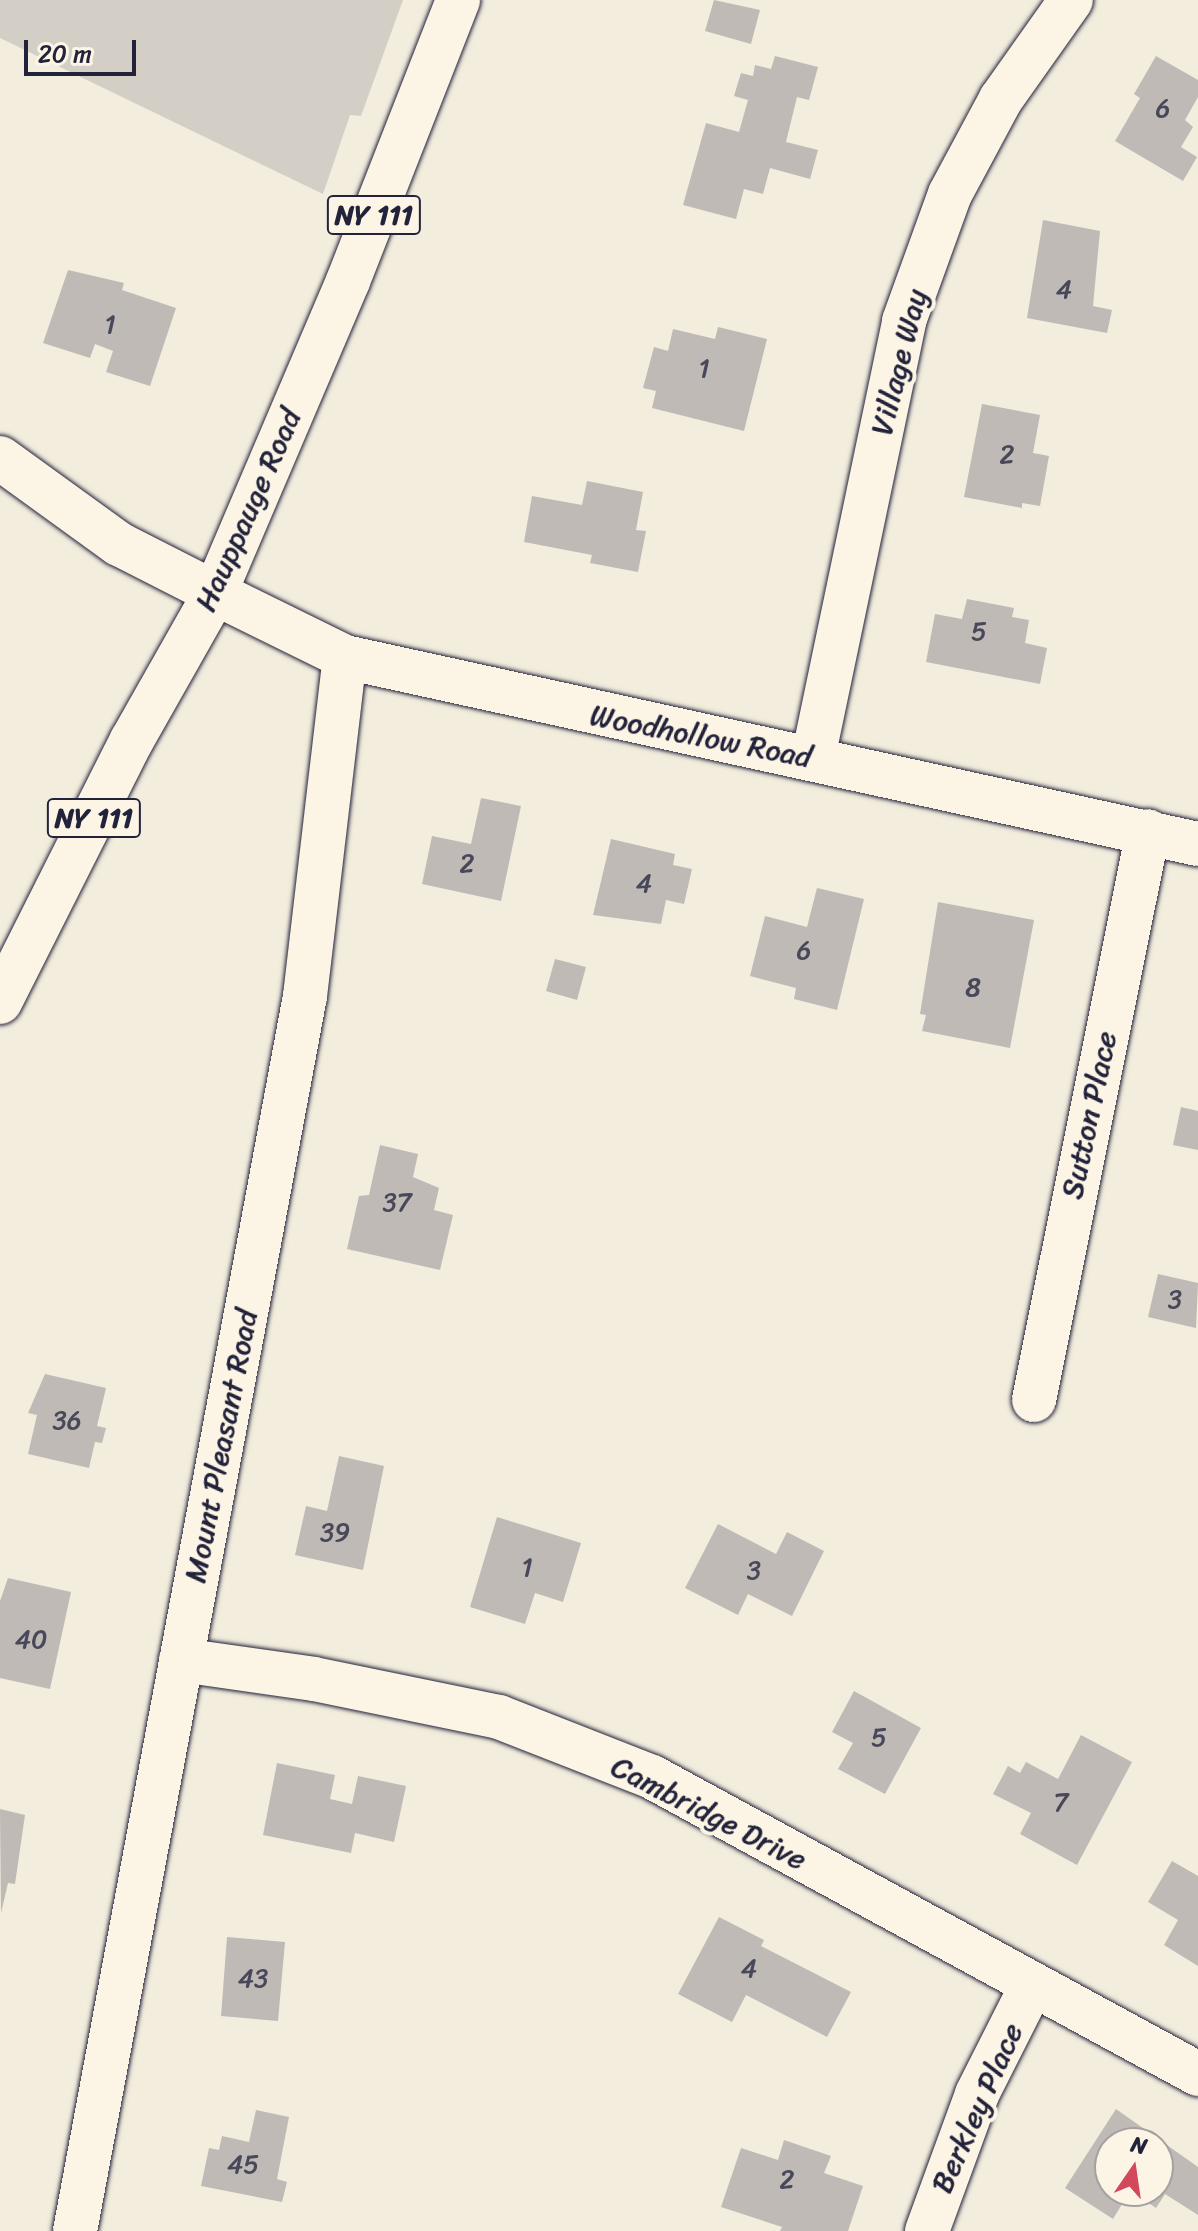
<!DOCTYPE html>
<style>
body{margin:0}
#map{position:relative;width:1198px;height:2231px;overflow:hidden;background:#f3edde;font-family:Sriracha,sans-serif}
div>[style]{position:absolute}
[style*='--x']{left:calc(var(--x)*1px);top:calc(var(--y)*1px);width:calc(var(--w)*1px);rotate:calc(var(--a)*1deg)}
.green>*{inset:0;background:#d4cfc6}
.building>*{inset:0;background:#bfbab6}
.roads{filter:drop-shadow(0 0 2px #22223b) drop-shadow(0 0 2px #22223b)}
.minor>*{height:44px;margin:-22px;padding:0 22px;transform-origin:22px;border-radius:22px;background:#fcf5e5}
.tertiary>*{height:44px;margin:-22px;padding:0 22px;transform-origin:22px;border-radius:22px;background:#fcf5e5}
.primary>*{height:44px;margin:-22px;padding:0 22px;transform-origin:22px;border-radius:22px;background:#fcf5e5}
span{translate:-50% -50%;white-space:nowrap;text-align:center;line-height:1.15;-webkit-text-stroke:8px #fcf5e5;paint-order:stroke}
.number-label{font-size:26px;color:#49485a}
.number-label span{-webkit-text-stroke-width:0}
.shield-label span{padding:2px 6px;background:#fcf5e5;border:2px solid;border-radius:6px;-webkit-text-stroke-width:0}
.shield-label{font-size:28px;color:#22223b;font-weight:700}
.street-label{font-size:30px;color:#22223b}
.north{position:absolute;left:1094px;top:2127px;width:80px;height:80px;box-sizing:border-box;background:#fcf5e5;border:2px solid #a5a1a1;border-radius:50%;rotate:13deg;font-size:22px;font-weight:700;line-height:32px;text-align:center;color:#22223b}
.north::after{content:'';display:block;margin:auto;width:28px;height:36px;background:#d1495b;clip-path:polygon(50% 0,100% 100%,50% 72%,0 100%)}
.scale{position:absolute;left:24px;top:40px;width:112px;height:36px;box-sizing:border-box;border:4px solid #22223b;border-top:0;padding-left:10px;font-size:24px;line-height:28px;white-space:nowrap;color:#22223b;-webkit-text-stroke:6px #fcf5e5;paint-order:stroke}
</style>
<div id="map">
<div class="green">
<i style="clip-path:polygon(0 0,403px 0,361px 116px,350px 115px,323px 194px,0 38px)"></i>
</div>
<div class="building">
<i style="clip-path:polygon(714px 0,760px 10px,751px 44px,705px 31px)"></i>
<i style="clip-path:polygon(775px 56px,818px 67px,809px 100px,797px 97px,786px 142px,818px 150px,810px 179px,770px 168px,763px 194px,744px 189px,736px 219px,683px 205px,706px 123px,739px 132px,748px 100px,734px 96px,741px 73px,753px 76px,755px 65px,771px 69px)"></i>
<i style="clip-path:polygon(1156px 56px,1198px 80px,1198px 97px,1185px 120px,1193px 127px,1181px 147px,1197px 157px,1183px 181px,1115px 141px,1140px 98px,1134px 94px)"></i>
<i style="clip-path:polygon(1043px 220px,1100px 231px,1093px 306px,1112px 310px,1107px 333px,1027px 318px)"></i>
<i style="clip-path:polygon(68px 270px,124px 283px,122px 290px,176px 308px,150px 386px,106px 372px,113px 351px,95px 344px,90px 358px,43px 343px)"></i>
<i style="clip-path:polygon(718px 327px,767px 339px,744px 431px,652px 408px,656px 391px,643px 388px,654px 347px,668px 351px,673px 329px,715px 339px)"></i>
<i style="clip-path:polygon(982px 404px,1040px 415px,1033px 453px,1049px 456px,1040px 506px,1022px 503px,1022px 508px,964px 497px)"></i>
<i style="clip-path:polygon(587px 481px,643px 492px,636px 530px,646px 531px,638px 572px,590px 563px,592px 555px,524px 542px,532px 496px,582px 505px)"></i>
<i style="clip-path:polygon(967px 599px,1014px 608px,1012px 617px,1029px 620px,1025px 643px,1047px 648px,1040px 684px,926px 662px,935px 614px,962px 619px)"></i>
<i style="clip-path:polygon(481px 798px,521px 806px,501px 901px,422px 884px,432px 836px,471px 844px)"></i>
<i style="clip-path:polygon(611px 839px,675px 854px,673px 865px,692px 869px,684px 904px,666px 900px,661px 924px,593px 915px)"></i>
<i style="clip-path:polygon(817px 888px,864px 899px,837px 1010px,794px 999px,796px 988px,750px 976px,765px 916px,807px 927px)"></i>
<i style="clip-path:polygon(938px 902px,1034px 920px,1010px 1048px,922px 1031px,926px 1015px,920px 1014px)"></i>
<i style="clip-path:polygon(555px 959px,586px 967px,577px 1000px,546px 991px)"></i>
<i style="clip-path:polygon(1181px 1107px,1198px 1111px,1198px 1150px,1173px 1145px)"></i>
<i style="clip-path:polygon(380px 1145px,418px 1154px,413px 1177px,439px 1188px,434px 1210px,453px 1215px,440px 1270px,347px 1249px,359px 1196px,369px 1195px)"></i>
<i style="clip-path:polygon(1158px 1274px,1198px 1283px,1196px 1328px,1148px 1317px)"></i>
<i style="clip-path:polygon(45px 1374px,106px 1388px,97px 1426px,106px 1428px,102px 1443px,95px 1442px,89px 1468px,28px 1454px,37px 1415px,28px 1413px)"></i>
<i style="clip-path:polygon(339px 1456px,384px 1466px,363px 1570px,295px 1555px,306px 1506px,327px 1511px)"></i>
<i style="clip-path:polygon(497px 1517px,581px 1543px,563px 1602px,535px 1593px,525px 1624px,470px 1607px)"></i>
<i style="clip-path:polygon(718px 1524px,776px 1554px,787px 1532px,824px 1551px,792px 1616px,748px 1594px,738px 1615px,685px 1588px)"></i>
<i style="clip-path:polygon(8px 1578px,71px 1592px,50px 1689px,0 1678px,0 1601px)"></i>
<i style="clip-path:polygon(854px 1691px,921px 1728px,885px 1794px,838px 1769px,853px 1743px,832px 1732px)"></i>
<i style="clip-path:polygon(1081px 1735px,1132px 1762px,1077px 1865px,1020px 1834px,1031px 1813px,993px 1794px,1008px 1766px,1020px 1773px,1026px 1762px,1058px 1779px)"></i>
<i style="clip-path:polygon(277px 1763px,335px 1775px,330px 1799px,352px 1804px,358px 1776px,406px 1786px,394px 1842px,355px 1833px,351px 1853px,263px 1835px)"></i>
<i style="clip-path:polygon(0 1809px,25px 1815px,15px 1884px,8px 1883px,1px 1913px)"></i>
<i style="clip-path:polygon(1172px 1861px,1198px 1876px,1198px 1966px,1164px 1945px,1178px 1920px,1148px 1902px)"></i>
<i style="clip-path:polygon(719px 1917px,764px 1940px,761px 1946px,851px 1992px,827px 2037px,746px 1995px,732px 2022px,678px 1994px)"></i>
<i style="clip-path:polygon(227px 1937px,285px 1942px,278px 2021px,221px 2016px)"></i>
<i style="clip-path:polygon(1116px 2109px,1198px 2167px,1198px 2215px,1165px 2194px,1156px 2208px,1131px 2191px,1158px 2191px,1158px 2143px,1110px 2143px,1110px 2191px,1130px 2191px,1113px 2219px,1065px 2188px)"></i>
<i style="clip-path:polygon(256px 2110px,289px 2117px,277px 2179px,287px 2182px,282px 2202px,201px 2186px,209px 2148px,219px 2150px,222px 2136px,249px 2142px)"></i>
<i style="clip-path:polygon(784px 2140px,831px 2156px,824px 2173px,863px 2186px,848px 2231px,780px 2231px,782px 2227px,721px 2207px,741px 2148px,778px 2160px)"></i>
</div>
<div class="roads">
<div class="minor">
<i style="--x:0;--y:458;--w:147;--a:35.9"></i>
<i style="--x:119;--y:544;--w:108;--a:27"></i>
<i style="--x:345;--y:657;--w:873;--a:12.37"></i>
<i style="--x:813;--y:758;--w:446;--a:-78.2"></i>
<i style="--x:904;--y:321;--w:135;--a:-70.1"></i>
<i style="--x:950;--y:194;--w:108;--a:-61.8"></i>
<i style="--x:1001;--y:99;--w:121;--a:-54.7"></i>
<i style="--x:1034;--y:1400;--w:580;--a:-78.67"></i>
<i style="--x:181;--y:1660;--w:134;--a:8.1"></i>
<i style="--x:314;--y:1679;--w:189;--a:11.6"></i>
<i style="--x:499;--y:1717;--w:164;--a:21.4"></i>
<i style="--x:652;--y:1777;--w:622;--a:28.54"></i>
<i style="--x:927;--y:2231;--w:146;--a:-69.9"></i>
<i style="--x:977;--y:2094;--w:120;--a:-63.2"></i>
</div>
<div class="tertiary">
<i style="--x:75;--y:2231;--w:1256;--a:-79.45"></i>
<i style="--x:305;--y:996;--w:341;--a:-83.3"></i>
<i style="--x:345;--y:657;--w:145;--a:-153.8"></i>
</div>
<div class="primary">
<i style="--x:0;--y:1002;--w:293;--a:-63.3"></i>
<i style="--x:132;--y:740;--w:169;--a:-60.5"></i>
<i style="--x:215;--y:593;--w:339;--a:-66.9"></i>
<i style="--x:348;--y:281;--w:302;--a:-68.6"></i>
</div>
</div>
<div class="number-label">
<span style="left:1163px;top:109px">6</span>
<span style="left:1064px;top:290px">4</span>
<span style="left:110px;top:325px">1</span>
<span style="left:704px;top:369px">1</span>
<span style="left:1007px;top:455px">2</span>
<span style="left:979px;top:632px">5</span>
<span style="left:467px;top:864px">2</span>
<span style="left:644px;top:884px">4</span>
<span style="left:804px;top:951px">6</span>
<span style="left:973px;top:988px">8</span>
<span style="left:397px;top:1203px">37</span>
<span style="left:1175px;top:1300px">3</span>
<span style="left:67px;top:1421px">36</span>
<span style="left:335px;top:1533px">39</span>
<span style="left:527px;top:1568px">1</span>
<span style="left:754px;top:1571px">3</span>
<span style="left:31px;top:1640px">40</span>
<span style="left:879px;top:1738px">5</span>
<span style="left:1061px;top:1803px">7</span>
<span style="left:749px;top:1969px">4</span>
<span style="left:253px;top:1979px">43</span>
<span style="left:243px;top:2165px">45</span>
<span style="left:787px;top:2180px">2</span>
</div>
<div class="shield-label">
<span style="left:374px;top:215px">NY 111</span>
<span style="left:94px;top:818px">NY 111</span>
</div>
<div class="street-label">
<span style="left:899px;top:362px;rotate:-76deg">Village Way</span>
<span style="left:248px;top:510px;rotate:-66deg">Hauppauge Road</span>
<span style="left:701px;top:736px;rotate:11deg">Woodhollow Road</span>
<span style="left:1089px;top:1115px;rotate:-78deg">Sutton Place</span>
<span style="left:221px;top:1446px;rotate:-79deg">Mount Pleasant Road</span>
<span style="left:709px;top:1813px;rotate:27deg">Cambridge Drive</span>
<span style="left:977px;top:2108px;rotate:-66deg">Berkley Place</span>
</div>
<div class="north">N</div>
<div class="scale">20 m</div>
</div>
